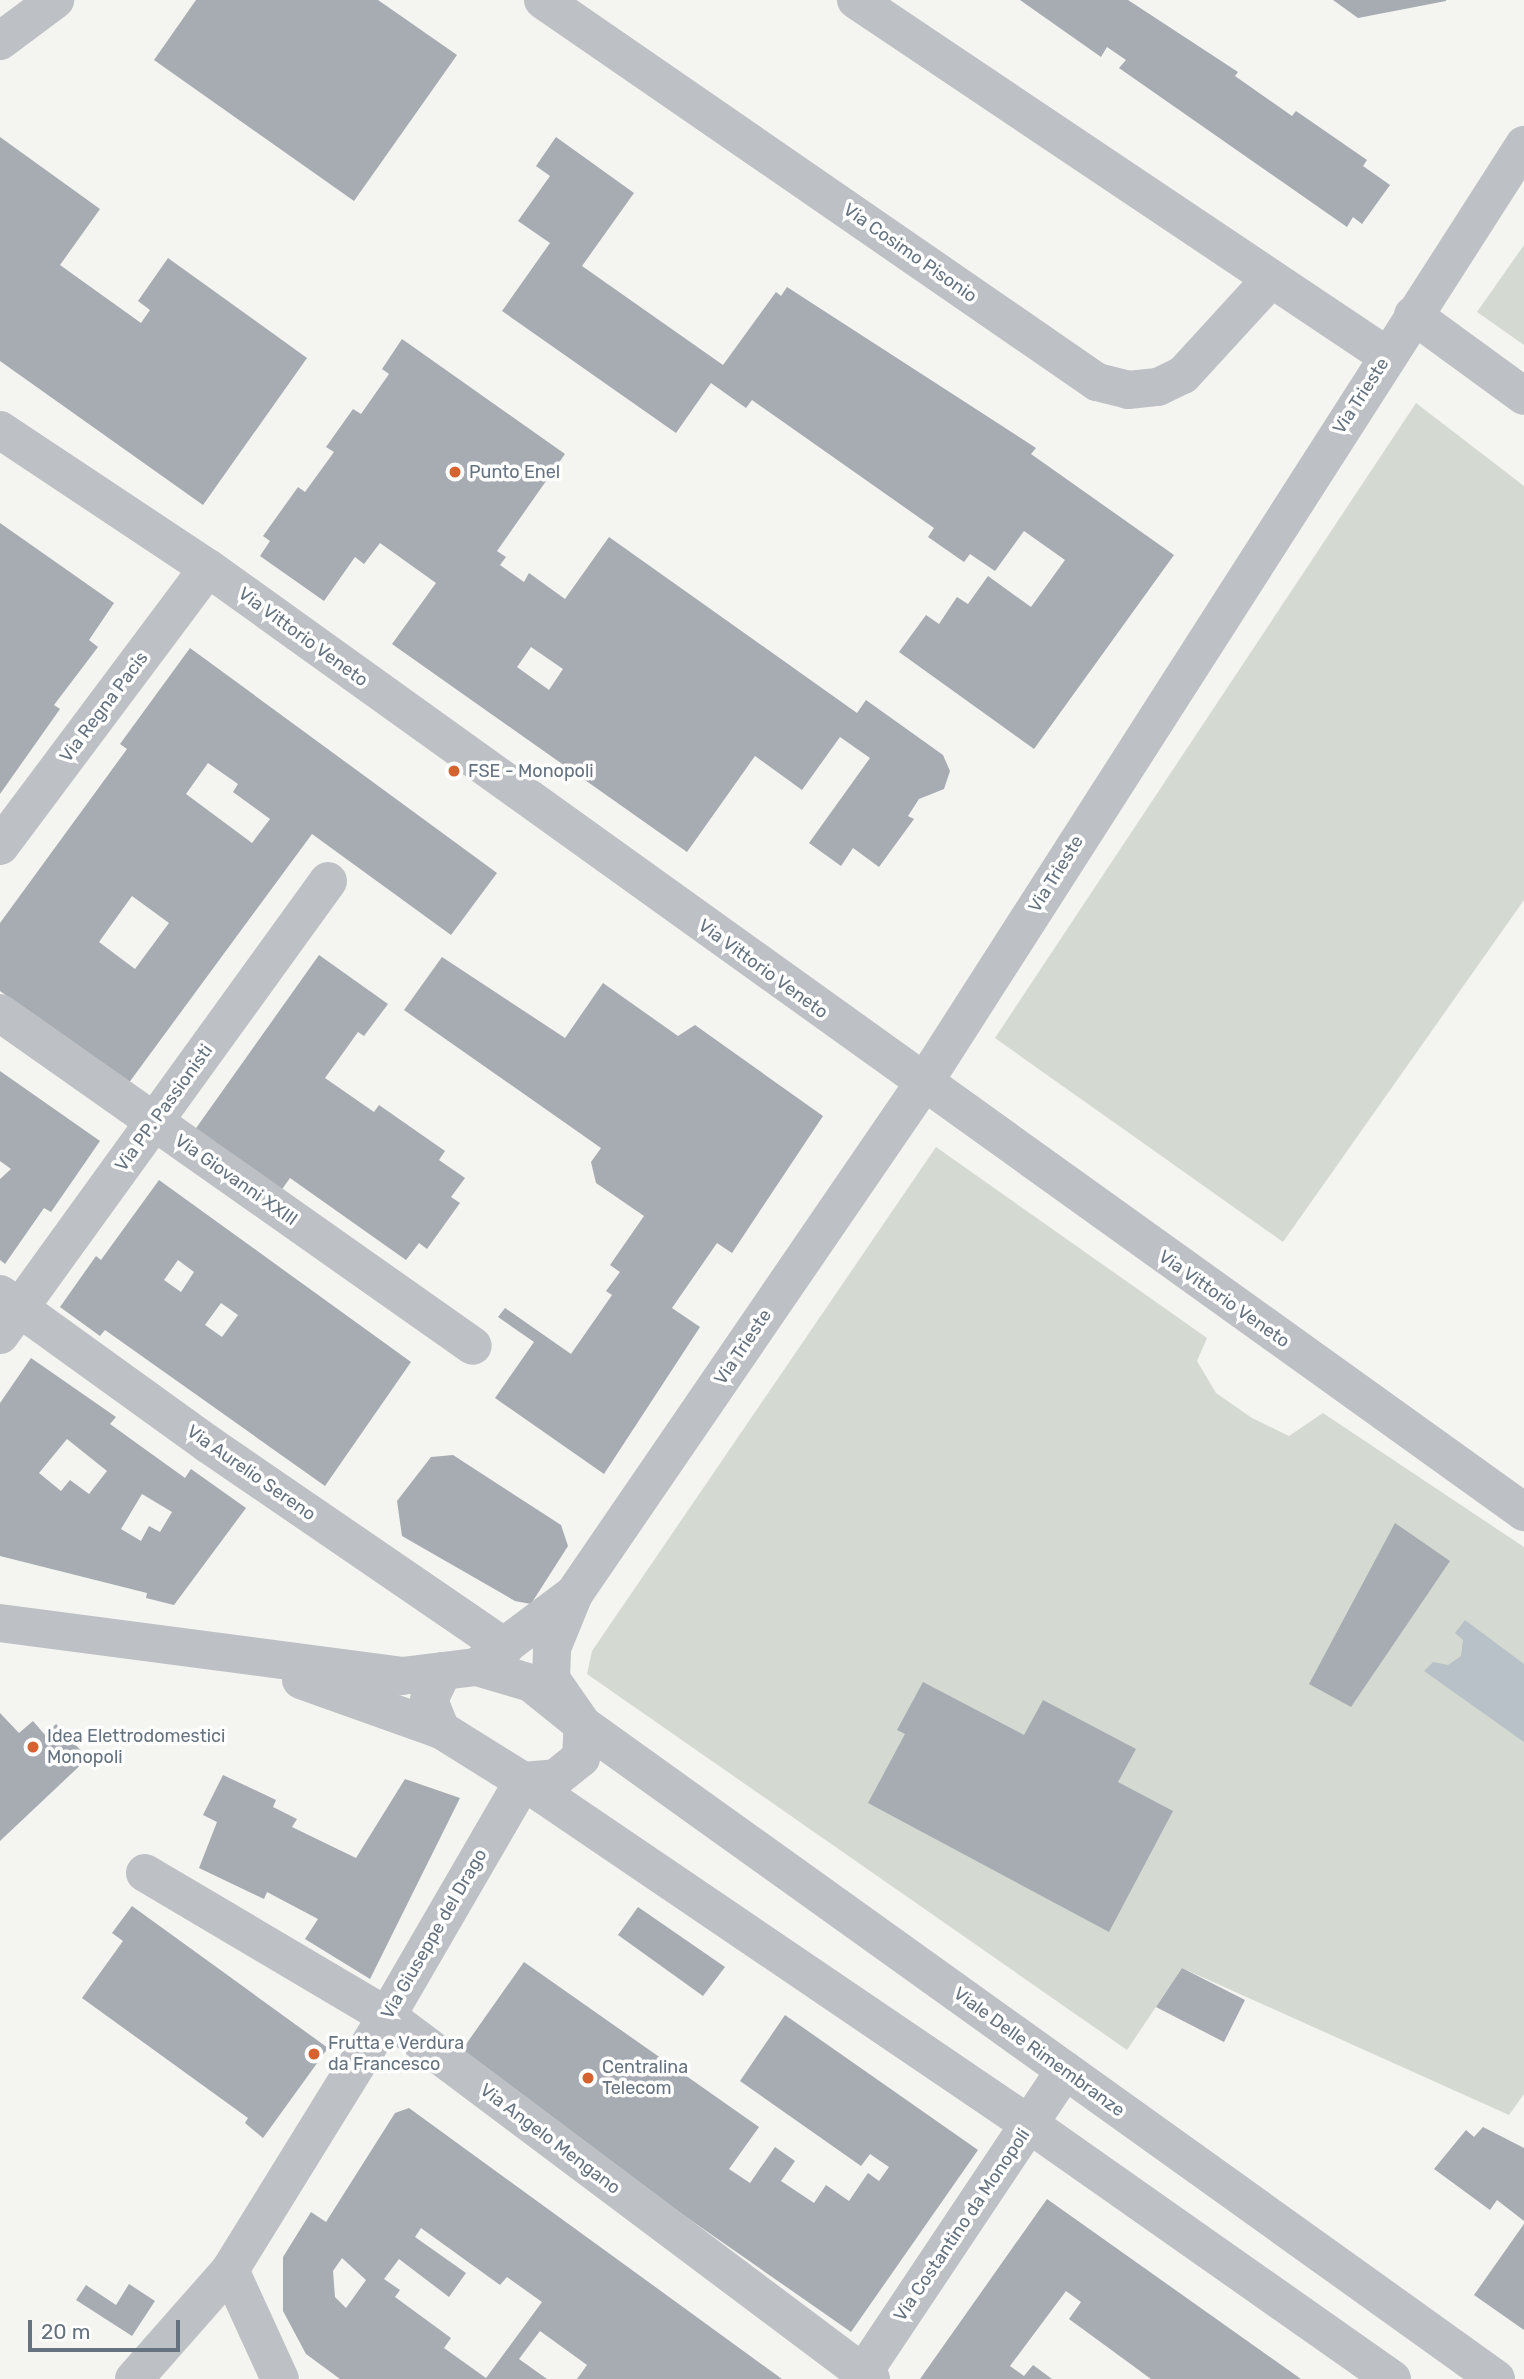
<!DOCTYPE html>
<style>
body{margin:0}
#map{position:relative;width:1524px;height:2379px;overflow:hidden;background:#f4f4f0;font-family:Rubik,sans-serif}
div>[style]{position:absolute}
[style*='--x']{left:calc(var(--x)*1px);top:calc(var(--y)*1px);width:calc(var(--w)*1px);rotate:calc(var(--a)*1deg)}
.green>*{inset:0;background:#d4dad2}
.water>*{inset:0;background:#b8c1c7}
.building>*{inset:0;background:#a6acb2}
.minor>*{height:38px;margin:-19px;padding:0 19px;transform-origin:19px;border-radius:19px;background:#bdc0c4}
.dots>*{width:19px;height:19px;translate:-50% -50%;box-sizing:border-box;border:4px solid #fff;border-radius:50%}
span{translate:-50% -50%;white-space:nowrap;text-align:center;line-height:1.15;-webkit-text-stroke:7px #fff;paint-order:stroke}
.street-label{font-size:18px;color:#65727f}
.poi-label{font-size:18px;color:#65727f}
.left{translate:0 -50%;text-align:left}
.scale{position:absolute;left:28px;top:2320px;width:152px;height:32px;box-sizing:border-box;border:4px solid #65727f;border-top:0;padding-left:9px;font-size:21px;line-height:24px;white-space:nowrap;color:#65727f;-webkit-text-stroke:5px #fff;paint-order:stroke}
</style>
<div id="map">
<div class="green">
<i style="clip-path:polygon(1524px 245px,1524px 345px,1477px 312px)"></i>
<i style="clip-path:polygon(1416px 403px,1524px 486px,1524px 900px,1283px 1242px,995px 1038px)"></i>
<i style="clip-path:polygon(936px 1147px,1207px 1338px,1197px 1361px,1216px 1393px,1252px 1418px,1289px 1436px,1323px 1413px,1524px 1547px,1524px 2094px,1509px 2115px,1182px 1968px,1127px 2050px,587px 1674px,592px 1651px)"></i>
</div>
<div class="water">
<i style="clip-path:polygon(1465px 1620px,1524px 1664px,1524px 1742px,1424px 1671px,1433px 1662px,1448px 1665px,1461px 1656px,1463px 1640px,1455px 1633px)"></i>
</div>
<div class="building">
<i style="clip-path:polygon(196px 0,378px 0,457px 55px,354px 201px,154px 60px)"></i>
<i style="clip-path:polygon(1020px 0,1128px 0,1238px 72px,1235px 76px,1292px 116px,1296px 111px,1367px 160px,1363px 166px,1390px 185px,1362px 224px,1353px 217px,1347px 227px,1119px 68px,1126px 60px,1107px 47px,1101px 57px)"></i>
<i style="clip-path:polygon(1333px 0,1446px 0,1446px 1px,1358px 18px)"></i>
<i style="clip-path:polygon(0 137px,100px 209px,60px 265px,141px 323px,150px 310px,138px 301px,168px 258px,307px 358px,203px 505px,0 361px)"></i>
<i style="clip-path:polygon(556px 137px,634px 193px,582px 266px,723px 365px,776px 292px,781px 296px,787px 287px,1036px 448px,1031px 454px,1174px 555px,1034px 749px,899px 652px,926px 615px,939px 624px,957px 597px,968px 604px,988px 576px,1031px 607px,1065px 560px,1024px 531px,995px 571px,970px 554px,964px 562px,928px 537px,934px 528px,752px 400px,746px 408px,711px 383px,676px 433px,502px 311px,550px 243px,518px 221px,550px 176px,536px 166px)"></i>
<i style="clip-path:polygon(evenodd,402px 339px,565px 454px,497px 551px,506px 557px,500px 565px,524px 582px,529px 573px,565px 599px,609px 537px,857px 713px,866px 700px,943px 755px,950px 771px,944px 789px,919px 799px,908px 816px,914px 819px,879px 867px,853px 848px,841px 866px,809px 843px,870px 758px,840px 737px,802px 790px,755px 756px,687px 852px,392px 644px,436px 583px,380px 543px,364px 564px,355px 557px,324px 601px,260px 556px,270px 541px,263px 536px,298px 487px,305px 492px,334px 452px,326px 447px,353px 409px,361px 414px,389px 374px,382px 369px,402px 339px,531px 647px,563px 669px,549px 690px,517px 667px,531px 647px)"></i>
<i style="clip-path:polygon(0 523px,114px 603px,89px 640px,98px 647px,54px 705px,60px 709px,0 794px)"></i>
<i style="clip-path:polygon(evenodd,190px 648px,497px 873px,451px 935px,312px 834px,128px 1084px,0 991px,0 923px,127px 749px,120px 744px,190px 648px,208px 763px,238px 784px,233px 792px,270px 819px,252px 843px,186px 794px,208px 763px,190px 648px,132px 896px,169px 923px,135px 969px,99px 942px,132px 896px)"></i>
<i style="clip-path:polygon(319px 955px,388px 1004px,364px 1036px,358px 1032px,325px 1078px,374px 1112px,379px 1105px,445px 1151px,439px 1160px,465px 1178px,451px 1197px,460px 1203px,427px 1249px,419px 1243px,406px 1260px,290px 1178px,280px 1192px,194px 1131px)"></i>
<i style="clip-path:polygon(442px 957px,565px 1038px,603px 983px,678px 1036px,695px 1025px,823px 1116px,732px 1253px,717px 1243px,672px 1308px,700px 1327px,604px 1474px,495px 1398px,534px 1342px,498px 1317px,505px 1308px,571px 1354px,612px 1295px,606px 1291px,620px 1272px,610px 1265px,644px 1216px,596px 1183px,591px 1162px,601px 1148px,404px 1010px)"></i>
<i style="clip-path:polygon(0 1071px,100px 1141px,51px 1212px,44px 1208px,5px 1264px,0 1260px,0 1179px,11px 1169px,0 1161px)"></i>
<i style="clip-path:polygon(evenodd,159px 1180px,411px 1362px,325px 1486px,105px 1330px,100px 1336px,60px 1307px,96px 1256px,101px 1260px,159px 1180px,178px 1260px,194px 1272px,181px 1292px,164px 1280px,178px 1260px,159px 1180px,221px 1303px,238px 1315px,222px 1337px,205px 1325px,221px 1303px)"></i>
<i style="clip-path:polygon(evenodd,31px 1358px,116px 1417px,110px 1424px,185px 1478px,191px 1469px,246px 1508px,174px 1605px,146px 1598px,147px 1593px,0 1556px,0 1403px,31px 1358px,67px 1439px,107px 1471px,89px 1494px,70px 1480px,61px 1491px,39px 1473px,67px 1439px,31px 1358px,142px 1494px,172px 1512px,160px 1532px,149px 1526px,141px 1541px,121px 1529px,142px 1494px)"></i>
<i style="clip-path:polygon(453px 1455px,561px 1525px,568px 1546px,531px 1604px,515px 1601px,402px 1536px,397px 1501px,431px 1457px)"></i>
<i style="clip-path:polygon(1395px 1523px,1450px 1561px,1351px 1707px,1309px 1684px)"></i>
<i style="clip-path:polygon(923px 1682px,1024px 1735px,1043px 1700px,1136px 1749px,1118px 1782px,1173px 1811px,1109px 1932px,868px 1803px,905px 1734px,897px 1730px)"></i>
<i style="clip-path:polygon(0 1713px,19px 1733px,33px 1721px,45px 1735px,56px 1724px,88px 1758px,0 1841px)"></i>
<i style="clip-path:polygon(223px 1775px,276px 1800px,273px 1807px,297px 1819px,292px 1827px,356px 1858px,405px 1779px,460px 1798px,370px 1979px,305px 1939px,318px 1919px,267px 1892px,264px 1899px,199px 1868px,217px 1822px,203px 1815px)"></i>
<i style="clip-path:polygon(132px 1906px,328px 2048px,263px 2138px,245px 2123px,248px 2118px,82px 1998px,123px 1941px,112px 1933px)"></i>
<i style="clip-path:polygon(638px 1907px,725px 1967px,703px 1996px,618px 1935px)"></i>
<i style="clip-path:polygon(524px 1962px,759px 2127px,729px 2169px,750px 2183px,775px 2147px,795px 2161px,781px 2181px,814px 2203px,826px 2185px,849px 2201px,868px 2173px,879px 2181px,889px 2167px,870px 2154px,861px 2166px,740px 2081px,785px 2015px,978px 2150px,851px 2332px,457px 2057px)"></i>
<i style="clip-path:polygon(1182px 1968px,1245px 2000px,1224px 2042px,1156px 2007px)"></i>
<i style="clip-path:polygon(evenodd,409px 2108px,782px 2379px,577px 2379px,587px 2365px,540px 2331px,519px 2359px,547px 2379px,340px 2379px,306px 2354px,283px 2311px,283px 2257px,311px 2212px,326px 2222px,395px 2113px,409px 2108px,421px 2228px,500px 2285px,507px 2277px,542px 2302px,486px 2378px,444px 2348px,451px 2338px,395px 2297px,400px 2290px,384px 2279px,399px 2259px,449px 2297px,466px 2273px,415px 2237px,421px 2228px,409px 2108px,342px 2258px,366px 2280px,346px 2308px,335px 2297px,333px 2271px,342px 2258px)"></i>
<i style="clip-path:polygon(1483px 2127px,1524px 2148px,1524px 2221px,1497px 2200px,1490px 2210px,1434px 2169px,1466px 2130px,1474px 2137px)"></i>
<i style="clip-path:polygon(1047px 2199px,1301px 2379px,1151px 2379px,1069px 2319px,1081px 2302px,1066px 2291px,1010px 2366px,1024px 2376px,1033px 2365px,1052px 2379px,920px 2379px)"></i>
<i style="clip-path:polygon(1524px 2224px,1524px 2330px,1474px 2295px)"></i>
<i style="clip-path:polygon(129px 2284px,155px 2301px,132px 2336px,76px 2300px,86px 2285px,116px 2305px)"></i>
</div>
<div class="minor">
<i style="--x:543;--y:0;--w:673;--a:34.59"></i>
<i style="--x:1097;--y:382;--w:32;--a:14"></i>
<i style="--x:1128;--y:390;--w:30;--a:-6"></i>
<i style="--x:1158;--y:387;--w:28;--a:-26"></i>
<i style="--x:1183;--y:375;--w:129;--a:-47.5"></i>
<i style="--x:856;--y:0;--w:639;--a:33.84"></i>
<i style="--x:0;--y:41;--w:69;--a:-36.7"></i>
<i style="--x:1413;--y:315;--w:137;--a:36.1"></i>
<i style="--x:0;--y:430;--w:250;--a:33.6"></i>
<i style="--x:208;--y:568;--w:1620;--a:35.65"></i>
<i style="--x:0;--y:846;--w:347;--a:-53.2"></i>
<i style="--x:0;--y:1013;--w:578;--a:35.15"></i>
<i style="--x:0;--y:1294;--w:256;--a:35.8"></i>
<i style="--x:208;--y:1444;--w:360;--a:34.4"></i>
<i style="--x:0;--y:1335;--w:560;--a:-54.15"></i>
<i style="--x:0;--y:1623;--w:405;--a:7.5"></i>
<i style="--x:402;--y:1676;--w:41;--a:-7"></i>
<i style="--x:483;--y:1662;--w:114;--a:-36.8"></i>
<i style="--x:301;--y:1680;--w:149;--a:19.7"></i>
<i style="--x:523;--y:1781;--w:33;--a:-5"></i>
<i style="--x:556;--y:1778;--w:32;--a:-39"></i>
<i style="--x:581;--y:1758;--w:33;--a:-87"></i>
<i style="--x:583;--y:1725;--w:56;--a:-124.8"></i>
<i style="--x:551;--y:1679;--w:31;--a:-88"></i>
<i style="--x:552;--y:1648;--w:58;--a:-67.8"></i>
<i style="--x:574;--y:1594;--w:618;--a:-55.62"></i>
<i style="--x:923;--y:1084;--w:1115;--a:-57.38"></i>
<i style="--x:145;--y:1873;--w:281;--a:30.6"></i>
<i style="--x:387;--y:2016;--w:605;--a:36.87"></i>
<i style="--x:230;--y:2270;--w:120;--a:65.4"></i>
<i style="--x:134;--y:2379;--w:145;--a:-48.6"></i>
<i style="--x:230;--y:2270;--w:299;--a:-58.3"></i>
<i style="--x:387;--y:2016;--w:272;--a:-59.9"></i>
<i style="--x:859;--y:2379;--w:371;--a:-56.3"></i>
<i style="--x:1392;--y:2379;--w:442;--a:-144.9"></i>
<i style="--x:1030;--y:2125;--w:613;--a:-145.84"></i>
<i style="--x:523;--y:1781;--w:97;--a:-148.1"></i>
<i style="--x:441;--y:1730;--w:32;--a:-112"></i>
<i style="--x:429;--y:1700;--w:32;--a:-64"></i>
<i style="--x:443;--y:1671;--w:34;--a:-7"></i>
<i style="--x:477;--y:1667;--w:56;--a:16.5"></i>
<i style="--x:531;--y:1683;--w:67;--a:38.9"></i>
<i style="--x:583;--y:1725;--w:1123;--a:35.61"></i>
</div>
<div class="dots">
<i style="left:455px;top:472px;background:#d46330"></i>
<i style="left:454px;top:771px;background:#d46330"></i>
<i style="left:33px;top:1747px;background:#d46330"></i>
<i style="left:314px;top:2054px;background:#d46330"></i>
<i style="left:588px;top:2078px;background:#d46330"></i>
</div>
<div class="street-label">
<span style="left:910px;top:253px;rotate:35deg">Via Cosimo Pisonio</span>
<span style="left:1361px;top:396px;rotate:-57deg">Via Trieste</span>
<span style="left:303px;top:637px;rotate:36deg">Via Vittorio Veneto</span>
<span style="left:104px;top:707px;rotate:-53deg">Via Regna Pacis</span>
<span style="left:1056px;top:874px;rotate:-58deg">Via Trieste</span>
<span style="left:763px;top:969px;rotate:36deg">Via Vittorio Veneto</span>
<span style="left:164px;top:1108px;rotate:-54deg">Via PP. Passionisti</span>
<span style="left:236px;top:1180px;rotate:35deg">Via Giovanni XXIII</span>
<span style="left:1224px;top:1299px;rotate:35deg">Via Vittorio Veneto</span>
<span style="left:743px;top:1347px;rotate:-56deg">Via Trieste</span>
<span style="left:251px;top:1473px;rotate:35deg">Via Aurelio Sereno</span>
<span style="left:434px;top:1934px;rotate:-60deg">Via Giuseppe del Drago</span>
<span style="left:1039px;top:2052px;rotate:36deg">Viale Delle Rimembranze</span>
<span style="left:550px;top:2139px;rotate:37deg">Via Angelo Mengano</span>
<span style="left:962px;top:2225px;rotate:-56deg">Via Costantino da Monopoli</span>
</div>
<div class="poi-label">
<span class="left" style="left:469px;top:472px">Punto Enel</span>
<span class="left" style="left:468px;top:771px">FSE - Monopoli</span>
<span class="left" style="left:47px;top:1747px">Idea Elettrodomestici<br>Monopoli</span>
<span class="left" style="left:328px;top:2054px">Frutta e Verdura<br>da Francesco</span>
<span class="left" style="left:602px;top:2078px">Centralina<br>Telecom</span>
</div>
<div class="scale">20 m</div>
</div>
